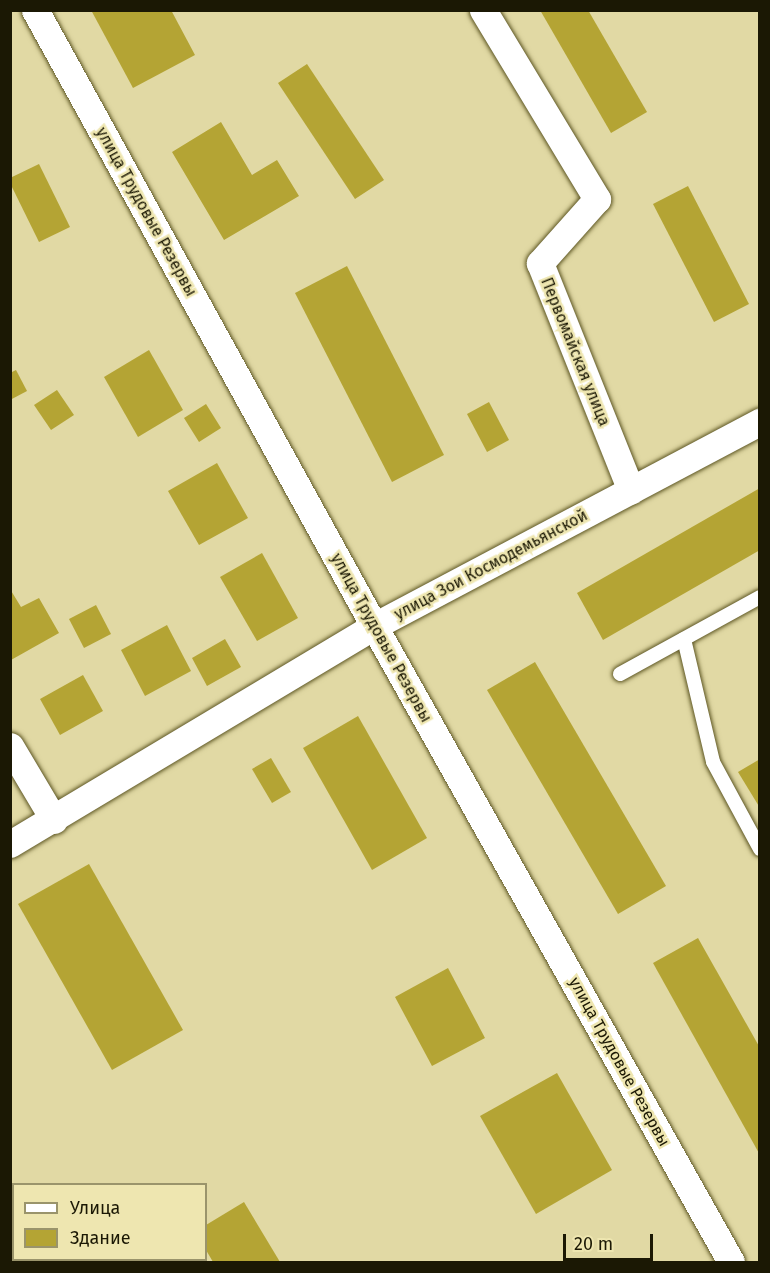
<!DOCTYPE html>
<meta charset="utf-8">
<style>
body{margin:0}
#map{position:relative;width:770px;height:1273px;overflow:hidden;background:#e1d9a4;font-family:"Fira Sans",sans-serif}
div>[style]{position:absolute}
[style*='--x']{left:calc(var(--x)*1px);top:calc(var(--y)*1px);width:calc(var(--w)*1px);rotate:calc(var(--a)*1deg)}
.building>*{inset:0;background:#b4a434}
.roads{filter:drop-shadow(0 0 2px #5e5724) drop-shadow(0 0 2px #5e5724)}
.lane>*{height:14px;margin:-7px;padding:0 7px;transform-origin:7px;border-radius:7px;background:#fff}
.street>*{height:27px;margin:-13.5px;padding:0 13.5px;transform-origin:13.5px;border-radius:13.5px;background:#fff}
span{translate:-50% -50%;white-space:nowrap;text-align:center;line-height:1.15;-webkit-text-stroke:5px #eee6b0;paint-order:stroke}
.street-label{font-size:16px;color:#1b1804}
.frame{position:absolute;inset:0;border:12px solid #1b1804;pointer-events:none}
.legend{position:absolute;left:12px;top:1183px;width:195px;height:78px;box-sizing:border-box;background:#eee6b0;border:2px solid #9a946b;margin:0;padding:8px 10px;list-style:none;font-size:18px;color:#1b1804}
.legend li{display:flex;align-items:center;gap:12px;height:30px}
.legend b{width:30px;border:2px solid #9a946b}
.scale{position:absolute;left:563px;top:1234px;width:90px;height:27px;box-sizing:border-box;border:3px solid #1b1804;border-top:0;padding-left:8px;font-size:18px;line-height:21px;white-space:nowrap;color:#1b1804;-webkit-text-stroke:4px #eee6b0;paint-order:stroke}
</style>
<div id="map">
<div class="building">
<i style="clip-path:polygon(91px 10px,171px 10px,195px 55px,133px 88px)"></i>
<i style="clip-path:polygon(540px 10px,588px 10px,647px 112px,611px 133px)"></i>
<i style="clip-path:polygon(307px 64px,384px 180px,355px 199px,278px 83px)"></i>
<i style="clip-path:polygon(221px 122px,252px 175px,277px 160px,299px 196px,224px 240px,172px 152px)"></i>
<i style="clip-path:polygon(39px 164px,70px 227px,39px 242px,10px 183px,10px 178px)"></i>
<i style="clip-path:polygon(688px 186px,749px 304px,714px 322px,653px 204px)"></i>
<i style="clip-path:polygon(347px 266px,444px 455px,392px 482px,295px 293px)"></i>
<i style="clip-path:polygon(149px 350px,183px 410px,138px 437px,104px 377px)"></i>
<i style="clip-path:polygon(16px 370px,27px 391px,10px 400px,10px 373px)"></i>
<i style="clip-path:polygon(57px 390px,74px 415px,51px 430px,34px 405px)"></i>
<i style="clip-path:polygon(489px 402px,509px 440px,487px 452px,467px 414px)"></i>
<i style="clip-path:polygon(206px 404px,221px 428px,199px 442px,184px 418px)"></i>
<i style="clip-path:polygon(217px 463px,248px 518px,199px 545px,168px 491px)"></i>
<i style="clip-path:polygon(760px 488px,760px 550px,603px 640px,577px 593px)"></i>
<i style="clip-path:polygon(262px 553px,298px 618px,257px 641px,220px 577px)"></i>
<i style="clip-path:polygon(10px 589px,21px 607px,39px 598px,59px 633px,11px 660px)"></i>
<i style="clip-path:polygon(96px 605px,111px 634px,84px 648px,69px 619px)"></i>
<i style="clip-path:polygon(167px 625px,191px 671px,145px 696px,121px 650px)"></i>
<i style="clip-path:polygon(225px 639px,241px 667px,207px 686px,192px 658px)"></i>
<i style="clip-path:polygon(535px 662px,666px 886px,618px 914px,487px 690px)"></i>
<i style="clip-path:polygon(83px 675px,103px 711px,60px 735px,40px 699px)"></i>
<i style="clip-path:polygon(358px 716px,427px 838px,372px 870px,303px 748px)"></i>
<i style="clip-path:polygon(271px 758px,291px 792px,272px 803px,252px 769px)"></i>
<i style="clip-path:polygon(760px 759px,760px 808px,738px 772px)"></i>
<i style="clip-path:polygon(89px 864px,183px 1030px,112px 1070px,18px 904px)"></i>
<i style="clip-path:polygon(698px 938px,760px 1048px,760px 1155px,653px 963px)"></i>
<i style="clip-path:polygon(448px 968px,485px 1038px,432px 1066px,395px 997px)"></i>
<i style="clip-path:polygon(557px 1073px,612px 1170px,536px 1214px,480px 1116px)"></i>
<i style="clip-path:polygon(244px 1202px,280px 1262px,213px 1262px,206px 1250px,206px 1225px)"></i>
</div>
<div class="roads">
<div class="lane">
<i style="--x:684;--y:639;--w:126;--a:76.7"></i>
<i style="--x:713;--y:762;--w:99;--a:61.6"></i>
<i style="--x:620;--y:674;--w:160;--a:-28.8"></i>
<i style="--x:10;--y:1233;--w:4;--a:14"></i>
<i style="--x:49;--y:1260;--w:4;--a:34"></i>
</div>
<div class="street">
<i style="--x:35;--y:10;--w:703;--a:61.17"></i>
<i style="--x:374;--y:626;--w:729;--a:60.69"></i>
<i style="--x:483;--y:10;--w:221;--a:58.9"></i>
<i style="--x:597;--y:199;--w:86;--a:131.7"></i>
<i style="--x:540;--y:263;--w:245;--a:68.2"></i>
<i style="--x:10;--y:746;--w:86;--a:59.3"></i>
<i style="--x:10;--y:844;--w:424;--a:-30.9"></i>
<i style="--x:374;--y:626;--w:437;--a:-27.9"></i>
</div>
</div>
<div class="street-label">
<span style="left:146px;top:212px;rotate:61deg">улица Трудовые Резервы</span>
<span style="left:575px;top:352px;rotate:68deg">Первомайская улица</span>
<span style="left:491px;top:565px;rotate:-28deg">улица Зои Космодемьянской</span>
<span style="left:381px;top:638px;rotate:61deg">улица Трудовые Резервы</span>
<span style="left:619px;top:1062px;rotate:61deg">улица Трудовые Резервы</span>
</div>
<div class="frame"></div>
<ul class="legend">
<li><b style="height:8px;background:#fff"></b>Улица</li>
<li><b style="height:16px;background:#b4a434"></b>Здание</li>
</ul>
<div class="scale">20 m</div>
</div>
